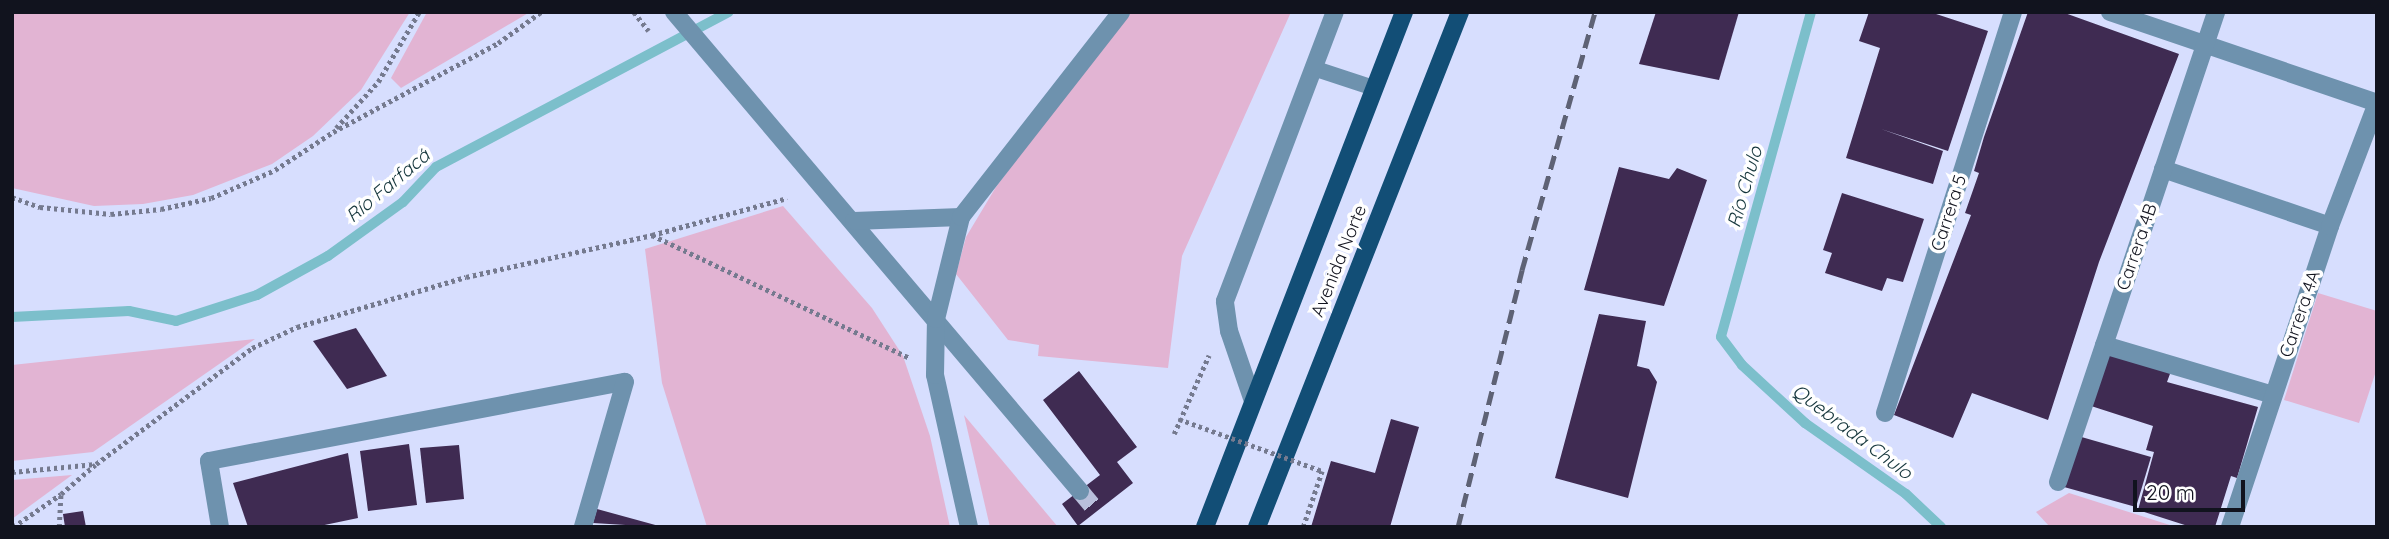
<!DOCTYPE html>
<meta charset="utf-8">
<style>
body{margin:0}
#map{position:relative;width:2389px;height:539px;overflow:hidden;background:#d7defe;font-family:Quicksand,sans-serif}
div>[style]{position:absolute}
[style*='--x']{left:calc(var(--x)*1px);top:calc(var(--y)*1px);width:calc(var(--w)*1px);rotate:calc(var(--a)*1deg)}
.green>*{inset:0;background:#e2b4d3}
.stream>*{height:10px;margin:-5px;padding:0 5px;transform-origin:5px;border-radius:5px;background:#7cbfcb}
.building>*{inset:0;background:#3f2b52}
.street-tunnel>*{height:18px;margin-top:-9px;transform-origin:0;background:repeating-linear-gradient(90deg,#b9c0dc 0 18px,transparent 0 27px)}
.path>*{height:4.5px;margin-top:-2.25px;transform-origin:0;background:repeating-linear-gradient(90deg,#757a8f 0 3.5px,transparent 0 7px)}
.lane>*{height:16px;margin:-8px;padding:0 8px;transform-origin:8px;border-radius:8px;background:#6e92ae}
.street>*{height:18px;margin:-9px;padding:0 9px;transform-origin:9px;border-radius:9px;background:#6e92ae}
.primary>*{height:18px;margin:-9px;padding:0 9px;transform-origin:9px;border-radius:9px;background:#124e76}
.rail>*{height:5px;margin-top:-2.5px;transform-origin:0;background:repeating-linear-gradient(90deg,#5e6275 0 14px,transparent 0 21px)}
.path-bridge>*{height:4.5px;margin-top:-2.25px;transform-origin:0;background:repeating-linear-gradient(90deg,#757a8f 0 3.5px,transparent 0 7px)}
span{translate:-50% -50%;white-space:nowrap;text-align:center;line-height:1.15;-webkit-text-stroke:7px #fff;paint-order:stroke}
.street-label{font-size:18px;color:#11131e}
.water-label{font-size:19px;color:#15363c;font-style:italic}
.frame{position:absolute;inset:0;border:14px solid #11131e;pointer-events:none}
.scale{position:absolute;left:2133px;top:480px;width:112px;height:32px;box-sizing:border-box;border:4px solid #11131e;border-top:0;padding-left:9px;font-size:21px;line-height:24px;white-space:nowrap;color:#11131e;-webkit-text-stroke:5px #fff;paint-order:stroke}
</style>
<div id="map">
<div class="green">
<i style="clip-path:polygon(12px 12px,410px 12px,361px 90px,313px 136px,272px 164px,193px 195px,143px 204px,94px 206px,12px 188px)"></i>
<i style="clip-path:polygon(427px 12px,530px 12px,401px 88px,391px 78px)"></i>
<i style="clip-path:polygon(1127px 12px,1291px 12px,1182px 256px,1168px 368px,1038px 356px,1039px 345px,1008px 340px,956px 274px,966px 237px,996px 187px)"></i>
<i style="clip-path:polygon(783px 206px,872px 308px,903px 356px,930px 436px,950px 527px,707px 527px,662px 383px,645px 249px)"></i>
<i style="clip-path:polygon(2318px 293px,2377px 311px,2377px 368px,2359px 423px,2284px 400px)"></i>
<i style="clip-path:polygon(255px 339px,93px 452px,12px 461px,12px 365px)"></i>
<i style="clip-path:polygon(964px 415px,1058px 527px,990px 527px)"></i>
<i style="clip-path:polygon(72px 475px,12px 519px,12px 480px)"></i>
<i style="clip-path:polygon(2069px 493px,2176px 527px,2050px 527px,2036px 512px)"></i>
</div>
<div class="stream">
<i style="--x:1811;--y:12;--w:337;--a:105.5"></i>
<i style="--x:1721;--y:337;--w:35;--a:53"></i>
<i style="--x:1742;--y:365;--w:86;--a:42.6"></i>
<i style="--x:1805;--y:423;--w:123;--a:35.1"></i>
<i style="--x:1906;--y:494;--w:48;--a:43.3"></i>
<i style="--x:12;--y:317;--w:117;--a:-2.9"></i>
<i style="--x:129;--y:311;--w:48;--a:12"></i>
<i style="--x:176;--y:321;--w:85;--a:-17.8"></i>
<i style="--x:257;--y:295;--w:81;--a:-28.8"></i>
<i style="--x:328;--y:256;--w:92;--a:-35.8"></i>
<i style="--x:403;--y:202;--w:48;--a:-46.7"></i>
<i style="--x:436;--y:167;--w:331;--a:-27.9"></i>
</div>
<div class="building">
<i style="clip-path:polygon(1656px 12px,1739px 12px,1719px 80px,1639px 64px)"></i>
<i style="clip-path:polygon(1869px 12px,1930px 12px,1988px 31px,1948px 151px,1881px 129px,1943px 151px,1933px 184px,1846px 158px,1880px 48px,1859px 41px)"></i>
<i style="clip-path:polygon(2028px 12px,2062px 12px,2179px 54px,2099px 262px,2048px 420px,1972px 393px,1953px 438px,1894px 415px,1971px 215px,1965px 213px,1979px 173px,1974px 171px,1984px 137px)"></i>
<i style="clip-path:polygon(1619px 167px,1669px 179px,1677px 168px,1707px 180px,1664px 306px,1584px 290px)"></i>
<i style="clip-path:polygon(1842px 193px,1924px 219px,1903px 282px,1887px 278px,1882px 291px,1825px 273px,1832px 253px,1823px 250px)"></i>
<i style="clip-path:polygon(1599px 314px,1646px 321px,1637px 366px,1649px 369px,1657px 382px,1628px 498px,1555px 478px)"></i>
<i style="clip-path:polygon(356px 328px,387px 376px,347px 389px,313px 341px)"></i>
<i style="clip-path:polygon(2106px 350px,2171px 371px,2167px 382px,2258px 407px,2237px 478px,2231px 476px,2215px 527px,2191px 527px,2138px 510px,2154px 452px,2146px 450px,2153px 426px,2088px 405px)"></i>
<i style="clip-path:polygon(1079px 371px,1137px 447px,1117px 462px,1133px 483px,1078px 526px,1062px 504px,1100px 475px,1043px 400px)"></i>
<i style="clip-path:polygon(1391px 419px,1419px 427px,1390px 527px,1311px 527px,1331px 461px,1375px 473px)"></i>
<i style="clip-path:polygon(2078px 436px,2151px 457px,2136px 507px,2064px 487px)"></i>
<i style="clip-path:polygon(409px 444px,417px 505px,368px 511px,360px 451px)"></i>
<i style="clip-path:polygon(459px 445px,464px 499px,426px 503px,420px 448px)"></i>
<i style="clip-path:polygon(348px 453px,358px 518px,315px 527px,248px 527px,233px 483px)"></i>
<i style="clip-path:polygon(597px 509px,659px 526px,658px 527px,593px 523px)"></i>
<i style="clip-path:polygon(83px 511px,86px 527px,65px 527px,63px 514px)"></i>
</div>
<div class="street-tunnel">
<i style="--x:1080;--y:491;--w:26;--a:50"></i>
</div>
<div class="path">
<i style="--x:634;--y:12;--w:24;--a:52"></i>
<i style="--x:336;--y:128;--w:62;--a:-47.6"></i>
<i style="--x:378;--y:82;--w:81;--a:-59.6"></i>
<i style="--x:12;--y:197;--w:30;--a:20"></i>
<i style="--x:40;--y:207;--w:71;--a:5.6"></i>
<i style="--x:111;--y:214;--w:50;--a:-5.7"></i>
<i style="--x:161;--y:209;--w:51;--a:-12.4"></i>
<i style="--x:211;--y:198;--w:70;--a:-23.6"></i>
<i style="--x:275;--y:170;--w:69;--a:-33.2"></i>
<i style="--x:333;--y:132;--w:187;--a:-28.3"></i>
<i style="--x:498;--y:43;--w:53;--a:-35.8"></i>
<i style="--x:652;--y:235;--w:284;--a:25.5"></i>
<i style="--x:1174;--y:434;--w:86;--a:-66.1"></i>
<i style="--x:12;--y:472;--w:84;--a:-5.4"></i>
<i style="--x:96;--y:464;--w:194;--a:-36.6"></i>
<i style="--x:252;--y:348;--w:50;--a:-25"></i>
<i style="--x:297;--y:327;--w:176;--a:-16.5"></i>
<i style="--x:466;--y:277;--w:191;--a:-12.7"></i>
<i style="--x:652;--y:235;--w:140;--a:-15.3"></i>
<i style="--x:13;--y:527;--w:58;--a:-34.5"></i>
<i style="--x:59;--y:527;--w:33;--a:-87"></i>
<i style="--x:61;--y:494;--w:45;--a:-40.5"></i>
<i style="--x:1303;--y:527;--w:59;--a:-71.3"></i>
</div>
<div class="lane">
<i style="--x:1313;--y:68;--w:64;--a:18.2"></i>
</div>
<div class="street">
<i style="--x:674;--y:12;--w:628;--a:49.72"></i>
<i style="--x:2110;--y:12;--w:282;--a:18.8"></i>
<i style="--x:2163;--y:169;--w:176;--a:18.8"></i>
<i style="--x:854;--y:221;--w:107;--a:-2.1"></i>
<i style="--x:2104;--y:345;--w:176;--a:16.5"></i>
<i style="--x:1253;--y:401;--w:74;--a:-108.9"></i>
<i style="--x:1229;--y:331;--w:30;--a:-98"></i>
<i style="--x:1225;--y:301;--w:309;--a:-69.2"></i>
<i style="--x:1885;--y:413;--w:421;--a:-72.3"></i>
<i style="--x:2058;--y:482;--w:496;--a:-71.4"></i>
<i style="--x:220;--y:527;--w:67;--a:-99.5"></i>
<i style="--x:209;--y:461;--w:423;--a:-10.8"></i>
<i style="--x:625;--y:382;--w:151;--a:106.2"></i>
<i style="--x:969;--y:527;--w:156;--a:-102.6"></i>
<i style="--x:935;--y:375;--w:56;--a:-89"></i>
<i style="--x:936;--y:319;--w:105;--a:-76.2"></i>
<i style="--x:961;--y:217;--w:260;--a:-52"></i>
<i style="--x:2230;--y:527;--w:317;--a:-71.6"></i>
<i style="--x:2330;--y:226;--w:132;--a:-69.1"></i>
</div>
<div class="primary">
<i style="--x:1205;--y:527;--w:552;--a:-68.87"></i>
<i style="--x:1257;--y:527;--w:554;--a:-68.49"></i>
</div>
<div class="rail">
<i style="--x:1458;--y:527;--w:265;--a:-76"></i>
<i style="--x:1522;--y:270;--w:268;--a:-74.2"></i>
</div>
<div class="path-bridge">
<i style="--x:1179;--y:419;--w:152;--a:20"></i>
</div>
<div class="street-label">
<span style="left:1949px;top:213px;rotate:-72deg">Carrera 5</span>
<span style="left:2137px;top:247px;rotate:-71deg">Carrera 4B</span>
<span style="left:1339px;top:261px;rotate:-68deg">Avenida Norte</span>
<span style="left:2300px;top:314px;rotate:-71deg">Carrera 4A</span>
</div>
<div class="water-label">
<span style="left:388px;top:186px;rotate:-40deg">Río Farfacá</span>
<span style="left:1745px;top:187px;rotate:-74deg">Río Chulo</span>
<span style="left:1852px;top:432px;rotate:37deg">Quebrada Chulo</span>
</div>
<div class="frame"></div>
<div class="scale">20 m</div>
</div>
